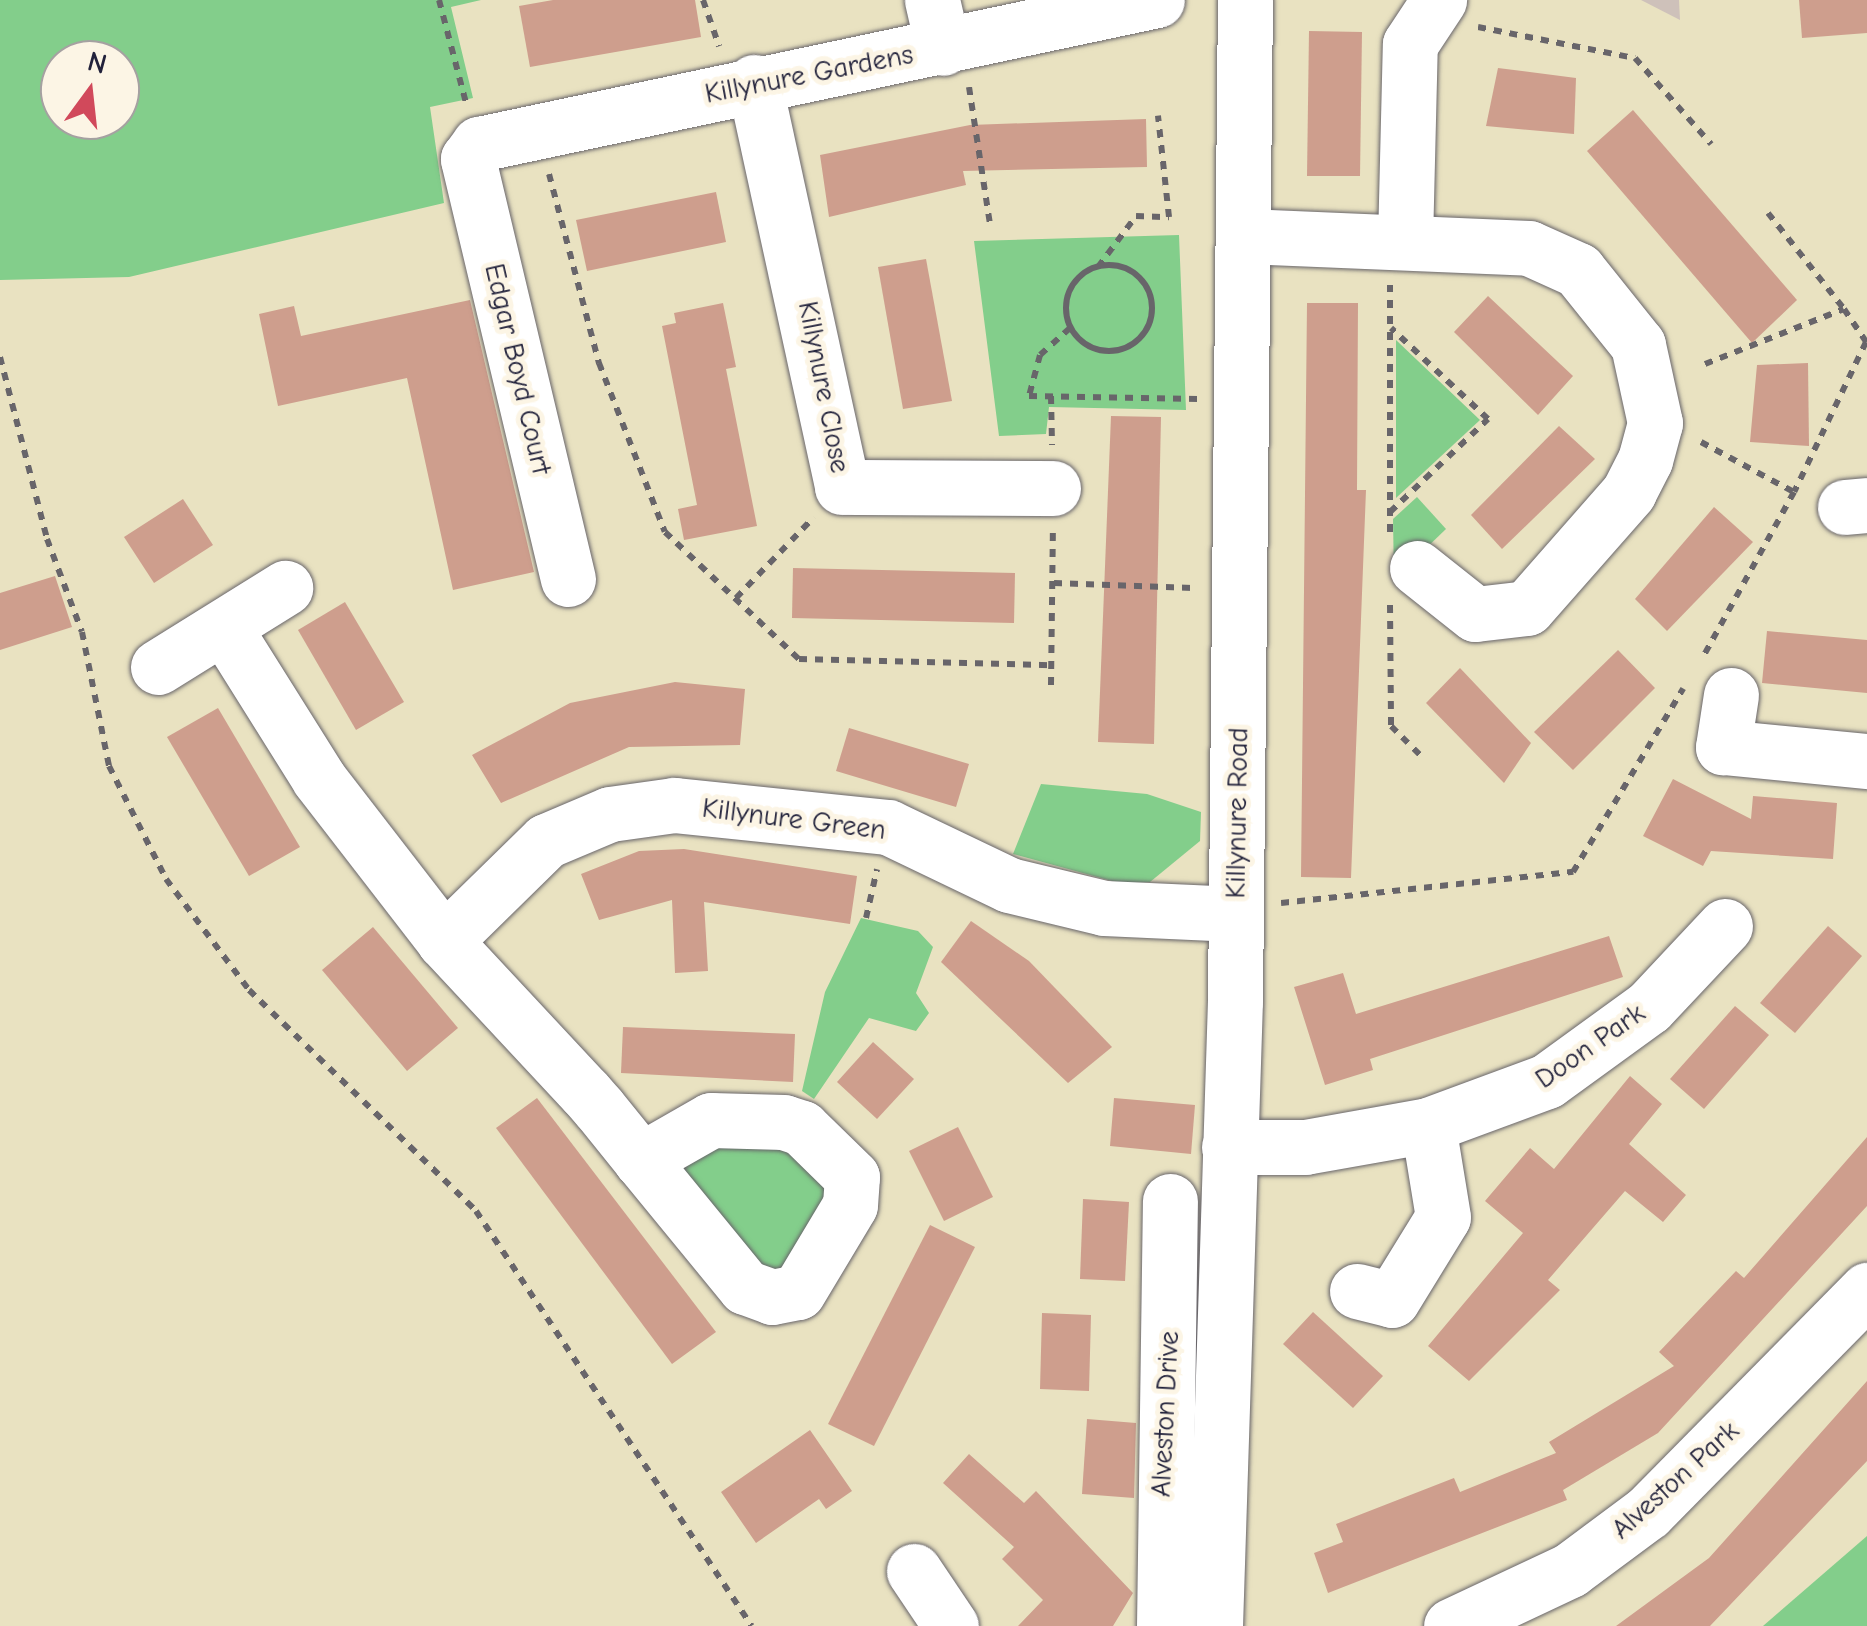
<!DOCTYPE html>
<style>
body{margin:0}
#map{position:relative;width:1867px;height:1626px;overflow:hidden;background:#e9e2c1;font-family:"Comic Neue",sans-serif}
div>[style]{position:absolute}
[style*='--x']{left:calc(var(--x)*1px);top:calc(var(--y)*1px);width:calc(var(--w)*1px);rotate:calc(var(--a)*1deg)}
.industrial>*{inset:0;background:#cec1ba}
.green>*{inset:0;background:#83ce8b}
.building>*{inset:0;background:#ce9e8d}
.path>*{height:6px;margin-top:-3px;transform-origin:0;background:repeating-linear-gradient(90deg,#68656a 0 8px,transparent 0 16px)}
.path>.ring{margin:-3px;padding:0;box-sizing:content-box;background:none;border:6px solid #68656a;border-radius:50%}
.roads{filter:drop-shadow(0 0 2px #68656a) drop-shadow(0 0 2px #68656a)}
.minor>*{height:55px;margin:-27.5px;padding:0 27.5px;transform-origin:27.5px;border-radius:27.5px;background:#fff}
span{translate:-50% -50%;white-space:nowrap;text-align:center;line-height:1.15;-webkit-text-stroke:10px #fcf5e5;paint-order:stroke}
.street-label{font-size:28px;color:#22223b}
.north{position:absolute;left:40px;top:40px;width:100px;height:100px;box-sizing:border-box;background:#fcf5e5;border:2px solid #a5a1a1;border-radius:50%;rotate:15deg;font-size:28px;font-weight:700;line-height:40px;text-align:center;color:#22223b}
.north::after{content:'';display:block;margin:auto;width:35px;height:45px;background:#d1495b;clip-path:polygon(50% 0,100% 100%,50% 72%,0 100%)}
</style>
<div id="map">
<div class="industrial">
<i style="clip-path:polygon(1641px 0,1679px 0,1680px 20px)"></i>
</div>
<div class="green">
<i style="clip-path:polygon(evenodd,0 0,481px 0,451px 7px,473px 98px,430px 107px,444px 203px,129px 277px,0 280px,0 0,60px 60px,120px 60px,120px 120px,60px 120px,60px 60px)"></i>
<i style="clip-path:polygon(1179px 235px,1186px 410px,1049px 407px,1046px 434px,999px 436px,974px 241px)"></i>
<i style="clip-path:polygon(1396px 340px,1480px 420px,1396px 498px)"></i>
<i style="clip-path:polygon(1417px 497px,1446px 529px,1394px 579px,1393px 519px)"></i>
<i style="clip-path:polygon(1041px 784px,1147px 794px,1201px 812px,1200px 841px,1150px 882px,1123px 884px,1013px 854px)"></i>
<i style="clip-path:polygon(861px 918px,918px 931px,933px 947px,916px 993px,929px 1013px,916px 1031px,869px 1018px,814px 1099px,802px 1091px,825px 992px)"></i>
<i style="clip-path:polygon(791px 1141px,833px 1185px,803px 1265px,772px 1278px,679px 1172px,691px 1147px)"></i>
<i style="clip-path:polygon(1867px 1536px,1867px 1626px,1763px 1626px)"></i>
</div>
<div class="building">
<i style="clip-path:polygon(553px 0,695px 0,701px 37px,530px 67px,519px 6px)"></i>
<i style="clip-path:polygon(1799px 0,1867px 0,1867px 33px,1802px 38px)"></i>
<i style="clip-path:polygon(1309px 31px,1362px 32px,1360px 176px,1307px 176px)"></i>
<i style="clip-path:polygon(1498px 68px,1576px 78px,1574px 134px,1486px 126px)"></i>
<i style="clip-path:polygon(1633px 110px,1797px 300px,1752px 343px,1587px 151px)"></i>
<i style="clip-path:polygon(1146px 119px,1147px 167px,963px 171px,966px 185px,829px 217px,820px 155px,970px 125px)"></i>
<i style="clip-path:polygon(716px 192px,726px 242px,587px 271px,576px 220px)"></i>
<i style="clip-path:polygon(926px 259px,952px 401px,903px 409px,878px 267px)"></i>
<i style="clip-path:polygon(1488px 296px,1573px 376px,1538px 415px,1454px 332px)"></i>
<i style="clip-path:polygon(470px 300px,534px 572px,453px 590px,407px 378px,278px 406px,259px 314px,294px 306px,301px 336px)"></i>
<i style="clip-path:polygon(723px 303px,736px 367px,726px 369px,757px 526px,684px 540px,678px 509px,697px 505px,662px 326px,676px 323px,674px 313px)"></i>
<i style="clip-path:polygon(1307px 303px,1358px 303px,1357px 490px,1366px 490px,1351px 878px,1301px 877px)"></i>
<i style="clip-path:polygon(1808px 363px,1809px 446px,1750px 442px,1757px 365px)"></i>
<i style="clip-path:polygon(1111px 416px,1161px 417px,1154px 744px,1098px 742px)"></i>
<i style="clip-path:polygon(1559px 426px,1595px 459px,1502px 549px,1471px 515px)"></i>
<i style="clip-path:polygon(183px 499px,213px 545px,154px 583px,124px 537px)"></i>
<i style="clip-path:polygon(1714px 507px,1753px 542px,1667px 631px,1635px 599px)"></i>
<i style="clip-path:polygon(793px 568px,1015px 573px,1014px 623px,792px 618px)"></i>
<i style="clip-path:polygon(55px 576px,72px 627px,0 650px,0 593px)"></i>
<i style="clip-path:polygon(345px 602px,404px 702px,356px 730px,298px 630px)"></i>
<i style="clip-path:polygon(1767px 631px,1867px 640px,1867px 693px,1762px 683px)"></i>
<i style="clip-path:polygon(1618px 650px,1655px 688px,1573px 770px,1534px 732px)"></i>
<i style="clip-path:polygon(1460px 668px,1531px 743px,1504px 783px,1426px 703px)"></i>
<i style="clip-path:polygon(675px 682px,745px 689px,740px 745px,629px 747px,501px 803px,472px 755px,570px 703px)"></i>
<i style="clip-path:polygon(218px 708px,300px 847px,249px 876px,167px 737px)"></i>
<i style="clip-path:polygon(849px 728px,969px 764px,956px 807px,836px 771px)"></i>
<i style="clip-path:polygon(1673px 779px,1751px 819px,1753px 796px,1837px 803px,1833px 859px,1711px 851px,1703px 866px,1643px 836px)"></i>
<i style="clip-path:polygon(684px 849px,857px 876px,850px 924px,704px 902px,708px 971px,675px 973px,672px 900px,599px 920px,581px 874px,639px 851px)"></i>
<i style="clip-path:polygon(971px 921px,1029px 961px,1112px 1047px,1068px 1083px,941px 962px)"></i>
<i style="clip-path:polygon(1828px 926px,1862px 956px,1795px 1033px,1760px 1003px)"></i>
<i style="clip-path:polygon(373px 927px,458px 1028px,407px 1071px,322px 970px)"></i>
<i style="clip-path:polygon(1609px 936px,1623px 977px,1370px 1059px,1373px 1070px,1325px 1085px,1294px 987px,1343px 973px,1356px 1014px)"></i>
<i style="clip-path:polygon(1735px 1006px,1769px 1035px,1704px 1109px,1670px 1079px)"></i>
<i style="clip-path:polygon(623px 1027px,795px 1034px,793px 1082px,621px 1073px)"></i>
<i style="clip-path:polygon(873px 1042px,914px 1079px,877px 1119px,837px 1082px)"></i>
<i style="clip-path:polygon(1630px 1076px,1662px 1104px,1629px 1144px,1686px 1195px,1663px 1222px,1625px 1191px,1548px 1280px,1560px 1290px,1469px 1381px,1428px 1346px,1523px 1233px,1485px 1201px,1530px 1148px,1554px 1169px)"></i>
<i style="clip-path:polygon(537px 1098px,716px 1332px,672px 1364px,496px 1128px)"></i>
<i style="clip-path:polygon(1114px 1098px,1195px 1105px,1191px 1154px,1110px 1146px)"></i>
<i style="clip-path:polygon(958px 1127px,993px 1197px,944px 1221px,909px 1151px)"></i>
<i style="clip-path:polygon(1867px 1137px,1867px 1206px,1658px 1433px,1563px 1490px,1567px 1500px,1328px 1593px,1314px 1553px,1343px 1542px,1336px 1524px,1454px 1478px,1460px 1492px,1556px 1453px,1549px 1442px,1674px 1366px,1659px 1352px,1736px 1271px,1744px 1278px)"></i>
<i style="clip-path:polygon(1083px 1199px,1129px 1202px,1125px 1281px,1080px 1279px)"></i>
<i style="clip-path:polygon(930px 1225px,975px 1247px,874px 1446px,828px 1424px)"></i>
<i style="clip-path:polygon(1313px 1312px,1383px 1376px,1353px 1408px,1283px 1344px)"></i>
<i style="clip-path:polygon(1042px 1313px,1091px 1315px,1089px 1391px,1040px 1389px)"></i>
<i style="clip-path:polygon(1867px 1381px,1867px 1461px,1710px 1626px,1616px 1626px,1709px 1558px)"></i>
<i style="clip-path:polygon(1087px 1419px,1136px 1423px,1134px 1498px,1082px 1494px)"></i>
<i style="clip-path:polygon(810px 1430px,852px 1491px,826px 1509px,819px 1499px,756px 1543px,721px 1492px)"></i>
<i style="clip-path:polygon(969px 1454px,1024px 1503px,1036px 1491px,1133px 1593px,1113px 1626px,1018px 1626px,1043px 1600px,1002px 1559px,1014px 1547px,943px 1483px)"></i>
</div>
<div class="path">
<i style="--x:439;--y:0;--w:106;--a:75.3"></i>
<i style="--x:703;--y:0;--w:49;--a:70.8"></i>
<i style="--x:1478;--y:27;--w:160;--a:11.2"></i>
<i style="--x:1635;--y:58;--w:115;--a:48.5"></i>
<i style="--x:969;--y:87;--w:140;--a:81.3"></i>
<i style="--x:549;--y:174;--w:196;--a:75.2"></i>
<i style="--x:599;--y:363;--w:181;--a:68.7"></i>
<i style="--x:665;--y:532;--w:185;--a:43.5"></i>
<i style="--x:799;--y:659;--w:252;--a:1.4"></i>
<i style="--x:1768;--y:213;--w:122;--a:51.6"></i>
<i class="ring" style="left:1066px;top:265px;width:80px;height:80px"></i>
<i style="--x:1098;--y:267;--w:64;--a:-53.3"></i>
<i style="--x:1136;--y:216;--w:33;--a:2"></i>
<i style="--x:1169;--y:217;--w:102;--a:-96.2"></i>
<i style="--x:1070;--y:328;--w:40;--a:138"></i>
<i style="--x:1040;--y:355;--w:42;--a:105"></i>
<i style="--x:1029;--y:396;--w:169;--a:1"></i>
<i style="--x:0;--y:357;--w:188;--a:75.5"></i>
<i style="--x:47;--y:539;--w:99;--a:69.4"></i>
<i style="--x:82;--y:632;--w:137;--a:78.6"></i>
<i style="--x:109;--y:766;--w:127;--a:63.2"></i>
<i style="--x:166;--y:879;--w:139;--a:53.2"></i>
<i style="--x:249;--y:990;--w:317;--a:44.2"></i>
<i style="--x:476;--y:1211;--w:498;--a:56.4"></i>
<i style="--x:1705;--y:364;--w:149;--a:-21.6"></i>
<i style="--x:1844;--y:309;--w:40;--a:56"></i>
<i style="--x:1866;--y:342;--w:166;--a:115.6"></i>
<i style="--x:1051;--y:396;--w:49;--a:88.8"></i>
<i style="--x:1701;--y:442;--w:106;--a:28.3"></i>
<i style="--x:1794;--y:492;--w:188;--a:118.9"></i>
<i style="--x:1390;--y:512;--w:135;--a:-43.5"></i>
<i style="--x:1488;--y:419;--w:133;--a:-136.8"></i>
<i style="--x:1390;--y:532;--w:247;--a:-90"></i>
<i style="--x:1054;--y:583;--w:139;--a:2.1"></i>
<i style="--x:736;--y:598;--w:112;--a:-46.1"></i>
<i style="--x:1390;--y:605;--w:121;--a:89.5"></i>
<i style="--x:1391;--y:726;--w:47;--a:45"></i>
<i style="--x:1051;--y:685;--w:153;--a:-89.3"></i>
<i style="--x:1281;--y:903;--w:294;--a:-6.1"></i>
<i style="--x:1573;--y:872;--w:214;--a:-59"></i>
<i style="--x:866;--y:918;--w:50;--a:-77.3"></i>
</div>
<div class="roads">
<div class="minor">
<i style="--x:932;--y:0;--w:49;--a:77.1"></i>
<i style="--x:754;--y:82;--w:414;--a:77.7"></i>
<i style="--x:842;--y:487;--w:211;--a:0.3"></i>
<i style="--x:1245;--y:236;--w:284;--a:2.4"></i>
<i style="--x:1529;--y:248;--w:54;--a:24.2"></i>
<i style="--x:1578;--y:270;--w:96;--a:51.3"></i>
<i style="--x:1638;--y:345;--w:80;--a:77.7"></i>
<i style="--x:1655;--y:423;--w:38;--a:105"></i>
<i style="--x:1645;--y:460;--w:36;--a:117"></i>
<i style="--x:1629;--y:492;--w:154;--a:131.3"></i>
<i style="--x:1527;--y:608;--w:52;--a:173.4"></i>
<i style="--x:1475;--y:614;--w:74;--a:-141.6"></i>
<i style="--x:1405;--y:242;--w:198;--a:-88.6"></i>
<i style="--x:1410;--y:44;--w:53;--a:-56.6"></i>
<i style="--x:1845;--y:507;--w:22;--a:-5"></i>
<i style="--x:568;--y:579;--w:432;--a:-103.4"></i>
<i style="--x:468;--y:159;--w:19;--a:-54"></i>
<i style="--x:479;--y:144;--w:693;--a:-11.99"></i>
<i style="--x:225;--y:629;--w:177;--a:57.9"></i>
<i style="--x:319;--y:779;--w:205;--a:52.3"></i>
<i style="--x:444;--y:941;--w:207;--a:47"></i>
<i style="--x:585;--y:1092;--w:21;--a:49"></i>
<i style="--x:599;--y:1108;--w:67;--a:51.1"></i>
<i style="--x:641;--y:1160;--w:164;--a:50.7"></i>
<i style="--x:745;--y:1287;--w:29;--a:20"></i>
<i style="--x:772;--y:1297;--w:26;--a:-11"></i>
<i style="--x:798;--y:1292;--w:101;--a:-59.1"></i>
<i style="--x:850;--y:1205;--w:28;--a:-86"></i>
<i style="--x:852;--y:1177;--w:70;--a:-135.6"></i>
<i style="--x:802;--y:1128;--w:19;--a:-162"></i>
<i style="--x:784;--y:1122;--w:73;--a:-178.4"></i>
<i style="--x:711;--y:1120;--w:81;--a:150.3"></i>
<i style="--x:158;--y:667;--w:150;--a:-31.9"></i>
<i style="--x:1731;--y:695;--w:53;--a:98.7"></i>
<i style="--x:1723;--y:747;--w:145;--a:5.6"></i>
<i style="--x:444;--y:941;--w:143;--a:-44.4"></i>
<i style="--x:546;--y:841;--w:69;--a:-22.9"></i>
<i style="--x:610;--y:814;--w:65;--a:-8"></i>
<i style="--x:674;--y:805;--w:215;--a:5.9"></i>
<i style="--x:888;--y:827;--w:134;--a:25.6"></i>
<i style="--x:1009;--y:885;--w:98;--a:13.6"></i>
<i style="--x:1104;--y:908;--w:132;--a:2.6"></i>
<i style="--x:1229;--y:1147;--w:76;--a:0"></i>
<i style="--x:1305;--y:1147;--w:125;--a:-10.1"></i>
<i style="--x:1428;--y:1125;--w:127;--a:-20.3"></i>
<i style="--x:1547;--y:1081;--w:126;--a:-36"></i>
<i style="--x:1649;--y:1007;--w:111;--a:-46.8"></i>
<i style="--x:1357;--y:1291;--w:36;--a:14"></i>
<i style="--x:1392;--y:1300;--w:97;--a:-58.4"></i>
<i style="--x:1443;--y:1217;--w:93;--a:-99.3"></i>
<i style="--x:914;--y:1571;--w:66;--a:56.1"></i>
<i style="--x:1164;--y:1626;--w:425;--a:-89.2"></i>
<i style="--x:1215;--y:1626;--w:625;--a:-88.17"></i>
<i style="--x:1235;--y:1001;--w:1001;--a:-89.43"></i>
<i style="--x:1451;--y:1626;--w:132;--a:-25.2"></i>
<i style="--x:1570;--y:1570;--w:97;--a:-36.6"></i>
<i style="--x:1648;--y:1512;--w:312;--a:-45.4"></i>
</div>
</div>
<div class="street-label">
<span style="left:809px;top:74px;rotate:-11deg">Killynure Gardens</span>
<span style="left:518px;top:369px;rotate:77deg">Edgar Boyd Court</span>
<span style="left:824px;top:387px;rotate:79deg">Killynure Close</span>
<span style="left:1237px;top:813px;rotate:-89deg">Killynure Road</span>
<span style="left:794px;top:819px;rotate:7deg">Killynure Green</span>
<span style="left:1590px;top:1046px;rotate:-35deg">Doon Park</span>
<span style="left:1165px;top:1414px;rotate:-87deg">Alveston Drive</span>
<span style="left:1675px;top:1480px;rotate:-42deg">Alveston Park</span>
</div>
<div class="north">N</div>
</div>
